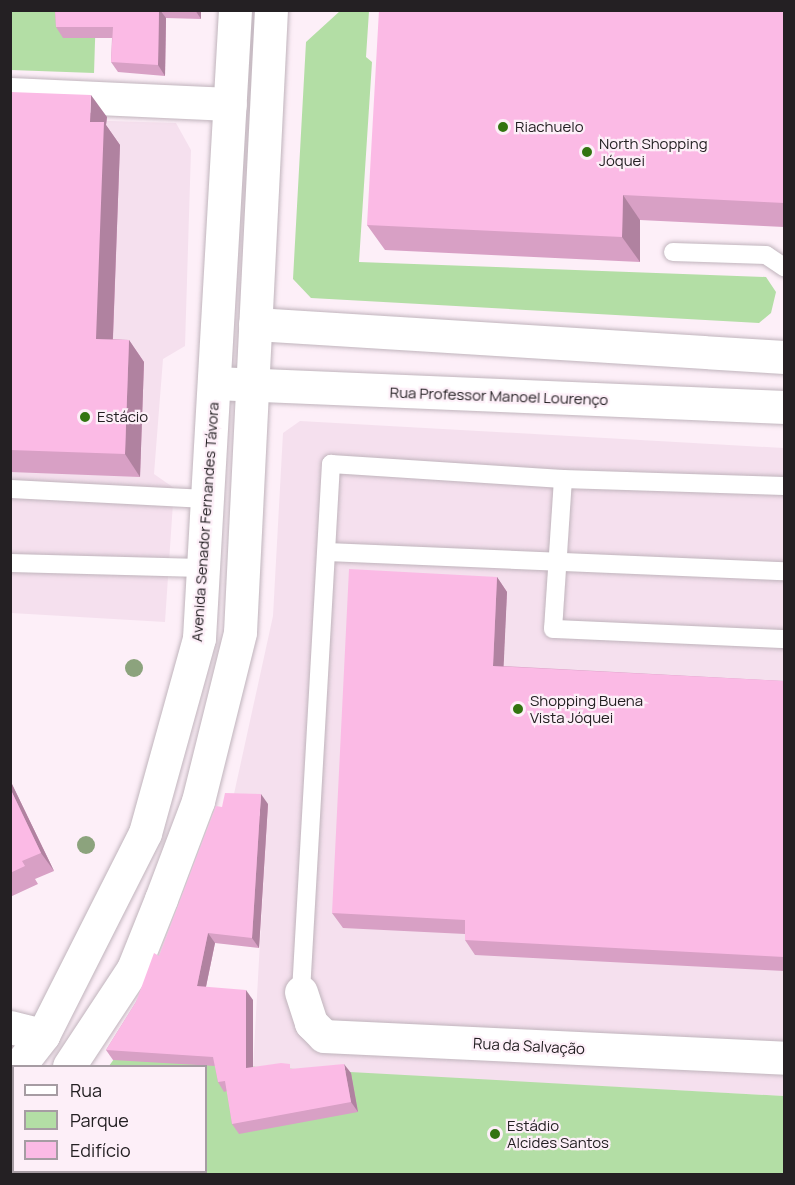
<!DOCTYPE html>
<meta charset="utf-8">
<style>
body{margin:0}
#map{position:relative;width:795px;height:1185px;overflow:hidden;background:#fdeff8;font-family:Manrope,sans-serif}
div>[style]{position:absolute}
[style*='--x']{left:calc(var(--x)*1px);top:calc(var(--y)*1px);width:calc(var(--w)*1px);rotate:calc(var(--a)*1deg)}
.built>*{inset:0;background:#f5e0ee}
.green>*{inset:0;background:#b3dea5}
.roads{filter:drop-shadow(0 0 2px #c0b4bc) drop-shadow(0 0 2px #c0b4bc)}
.lane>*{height:18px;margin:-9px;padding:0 9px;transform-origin:9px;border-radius:9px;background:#fff}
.street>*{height:33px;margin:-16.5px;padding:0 16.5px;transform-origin:16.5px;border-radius:16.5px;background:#fff}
.primary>*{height:33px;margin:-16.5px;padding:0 16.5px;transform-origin:16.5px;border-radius:16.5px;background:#fff}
.trees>*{width:18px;height:18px;margin:-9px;border-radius:50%;background:#8ca37d}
.wall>*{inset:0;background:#d8a0c5}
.shaded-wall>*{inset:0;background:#b082a0}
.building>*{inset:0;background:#fbbae5}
.dots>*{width:16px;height:16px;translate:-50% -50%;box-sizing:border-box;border:3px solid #fdeff8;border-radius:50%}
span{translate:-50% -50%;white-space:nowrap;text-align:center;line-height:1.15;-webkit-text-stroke:4.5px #fdeff8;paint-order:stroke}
.poi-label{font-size:15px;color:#242023}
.left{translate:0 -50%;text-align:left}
.street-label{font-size:15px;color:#242023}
.frame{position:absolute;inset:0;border:12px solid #242023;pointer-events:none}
.legend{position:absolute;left:12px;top:1065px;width:195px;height:108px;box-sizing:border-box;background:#fdeff8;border:2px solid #a69ca3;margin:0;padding:8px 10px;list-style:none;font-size:18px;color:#242023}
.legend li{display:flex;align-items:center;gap:12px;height:30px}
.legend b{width:30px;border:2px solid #a69ca3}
</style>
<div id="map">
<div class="built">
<i style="clip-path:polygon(10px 118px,176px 123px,191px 150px,185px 346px,163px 359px,154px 474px,174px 488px,165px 622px,11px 613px)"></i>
<i style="clip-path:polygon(300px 421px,784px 448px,784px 1096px,253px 1068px,265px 852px,232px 803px,273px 616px,283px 433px)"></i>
</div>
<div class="green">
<i style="clip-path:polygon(11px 11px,96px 11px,94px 73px,11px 70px)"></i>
<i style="clip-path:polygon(369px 11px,366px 57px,372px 62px,359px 262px,766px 277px,776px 292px,771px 313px,759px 323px,311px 298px,293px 279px,306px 42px,340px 11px)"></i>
<i style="clip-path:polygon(114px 1059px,784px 1096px,784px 1174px,36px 1174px,206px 1172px,206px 1066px,109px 1066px)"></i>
</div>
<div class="roads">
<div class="lane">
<i style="--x:673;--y:252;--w:93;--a:1.8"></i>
<i style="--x:766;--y:255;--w:22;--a:34"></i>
<i style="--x:563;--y:479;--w:150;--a:93.8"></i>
<i style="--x:553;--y:629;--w:231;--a:2.5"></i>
<i style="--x:10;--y:489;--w:197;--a:2.9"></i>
<i style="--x:327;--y:552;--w:457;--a:2.4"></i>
<i style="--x:10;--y:563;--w:192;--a:1.5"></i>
<i style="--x:301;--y:992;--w:529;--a:-86.75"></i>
<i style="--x:331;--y:464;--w:232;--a:3.7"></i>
<i style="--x:563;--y:479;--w:221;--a:1.8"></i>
</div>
<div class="street">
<i style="--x:10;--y:94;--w:220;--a:2.6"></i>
<i style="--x:255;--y:324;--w:530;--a:3.57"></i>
<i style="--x:214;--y:383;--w:571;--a:2.41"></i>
<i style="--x:301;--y:992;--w:33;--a:72"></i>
<i style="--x:311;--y:1023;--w:18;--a:45"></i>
<i style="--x:324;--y:1036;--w:461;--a:2.7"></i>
<i style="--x:10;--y:1027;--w:34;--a:14"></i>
</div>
<div class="primary">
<i style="--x:19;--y:1066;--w:39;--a:-52"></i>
<i style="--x:43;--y:1035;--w:226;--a:-63.2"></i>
<i style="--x:145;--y:833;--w:202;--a:-74.5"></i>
<i style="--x:199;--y:638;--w:629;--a:-86.72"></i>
<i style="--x:69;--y:1066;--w:116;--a:-56.6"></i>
<i style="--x:133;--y:969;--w:75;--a:-68.2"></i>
<i style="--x:161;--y:899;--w:105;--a:-69.3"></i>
<i style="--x:198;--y:801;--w:174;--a:-76"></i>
<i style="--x:240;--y:632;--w:623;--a:-87.15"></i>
<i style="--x:10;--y:1158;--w:6;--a:-51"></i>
</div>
</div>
<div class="trees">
<i style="left:134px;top:668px"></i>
<i style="left:86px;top:845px"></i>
</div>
<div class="wall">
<i style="clip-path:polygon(55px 10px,201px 10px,201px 19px,166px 18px,165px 76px,118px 72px,111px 62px,112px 38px,63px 38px,56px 27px)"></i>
<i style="clip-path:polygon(784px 10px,784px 227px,640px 220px,640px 262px,385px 250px,367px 225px)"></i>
<i style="clip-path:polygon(10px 92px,107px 117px,106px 125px,120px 145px,113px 339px,129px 340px,144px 362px,140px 477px,10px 472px)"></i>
<i style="clip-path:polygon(497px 577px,507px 592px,503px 666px,784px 681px,784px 971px,475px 955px,465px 940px,465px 934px,343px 928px,332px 913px)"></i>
<i style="clip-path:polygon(10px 780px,54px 871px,35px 879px,38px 884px,10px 897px)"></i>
<i style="clip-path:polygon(268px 804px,259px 948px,215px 943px,206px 987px,253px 1000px,253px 1067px,293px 1069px,351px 1073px,358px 1112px,239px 1134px,232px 1124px,227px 1091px,224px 1092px,218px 1082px,215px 1066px,113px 1060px,106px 1050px,136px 1002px,159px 956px)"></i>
</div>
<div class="shaded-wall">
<i style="clip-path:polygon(159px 10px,160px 10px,166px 18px,165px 76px,158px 65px)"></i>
<i style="clip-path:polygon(195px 10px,201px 10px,201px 19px)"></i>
<i style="clip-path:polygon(91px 95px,107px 117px,106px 125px,120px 145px,112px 361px,96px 339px,90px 122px)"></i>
<i style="clip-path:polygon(623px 195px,640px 220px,640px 262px,622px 237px)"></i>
<i style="clip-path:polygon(129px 340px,144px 362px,140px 477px,125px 454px)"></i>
<i style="clip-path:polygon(497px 577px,507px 592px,503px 680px,493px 666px)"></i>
<i style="clip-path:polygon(10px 780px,54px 871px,41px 853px,10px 788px)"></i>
<i style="clip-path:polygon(261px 794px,268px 804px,259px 948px,252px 938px)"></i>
<i style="clip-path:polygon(208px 933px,215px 943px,204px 996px,197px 986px)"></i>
<i style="clip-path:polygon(246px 990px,253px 1000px,253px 1078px,246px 1068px)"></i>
<i style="clip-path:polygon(344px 1064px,351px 1073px,358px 1112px,351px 1102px)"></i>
</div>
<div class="building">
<i style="clip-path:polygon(55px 10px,159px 10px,158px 65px,111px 62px,113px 27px,56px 27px)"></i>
<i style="clip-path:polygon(379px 10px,784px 10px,784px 203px,623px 195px,622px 237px,367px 225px)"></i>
<i style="clip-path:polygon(10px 92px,91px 95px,90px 122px,104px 122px,96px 339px,129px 340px,125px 454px,10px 450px)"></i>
<i style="clip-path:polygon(349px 569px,497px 577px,493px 666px,784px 681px,784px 957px,465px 940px,465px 920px,332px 913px)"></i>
<i style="clip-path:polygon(10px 788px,41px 853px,22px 861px,25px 866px,10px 873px)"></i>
<i style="clip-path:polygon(225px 793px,261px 794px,252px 938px,208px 933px,197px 986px,246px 990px,246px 1068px,281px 1063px,290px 1064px,290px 1069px,344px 1064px,351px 1102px,232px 1124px,225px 1081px,218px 1082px,213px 1057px,106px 1050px,136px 1002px,154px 953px,159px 956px,216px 806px,222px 807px)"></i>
</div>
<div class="dots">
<i style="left:503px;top:127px;background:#327410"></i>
<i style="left:587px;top:152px;background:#327410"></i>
<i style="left:85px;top:417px;background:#327410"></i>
<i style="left:518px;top:709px;background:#327410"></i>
<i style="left:495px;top:1134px;background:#327410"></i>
</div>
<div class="poi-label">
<span class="left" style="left:515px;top:127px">Riachuelo</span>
<span class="left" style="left:599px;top:152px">North Shopping<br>Jóquei</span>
<span class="left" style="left:97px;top:417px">Estácio</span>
<span class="left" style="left:530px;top:709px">Shopping Buena<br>Vista Jóquei</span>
<span class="left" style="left:507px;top:1134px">Estádio<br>Alcides Santos</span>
</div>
<div class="street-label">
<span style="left:499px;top:396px;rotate:2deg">Rua Professor Manoel Lourenço</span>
<span style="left:205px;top:522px;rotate:-86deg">Avenida Senador Fernandes Távora</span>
<span style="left:529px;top:1046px;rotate:3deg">Rua da Salvação</span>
</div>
<div class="frame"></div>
<ul class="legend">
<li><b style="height:8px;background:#fff"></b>Rua</li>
<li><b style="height:16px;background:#b3dea5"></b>Parque</li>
<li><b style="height:16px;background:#fbbae5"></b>Edifício</li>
</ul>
</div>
